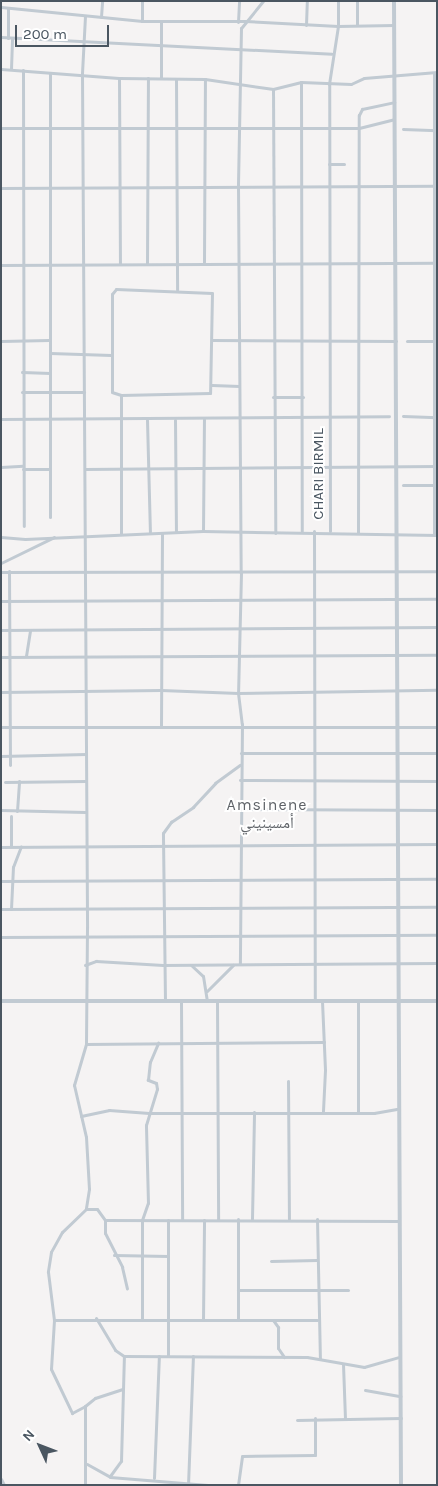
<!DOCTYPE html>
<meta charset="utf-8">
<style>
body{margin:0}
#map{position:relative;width:438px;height:1486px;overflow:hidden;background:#f5f3f3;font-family:Karla,"Noto Naskh Arabic",sans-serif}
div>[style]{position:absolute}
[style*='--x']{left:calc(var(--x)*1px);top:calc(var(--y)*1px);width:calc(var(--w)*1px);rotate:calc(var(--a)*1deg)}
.minor>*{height:3px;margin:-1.5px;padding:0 1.5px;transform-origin:1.5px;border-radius:1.5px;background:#c1cad2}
.tertiary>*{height:4px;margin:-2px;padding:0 2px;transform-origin:2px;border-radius:2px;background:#c1cad2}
span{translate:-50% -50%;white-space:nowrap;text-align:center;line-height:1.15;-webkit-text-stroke:4px #fff;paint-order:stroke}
.street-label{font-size:15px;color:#4a5661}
.neighbourhood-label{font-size:16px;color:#5f6368;letter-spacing:1px}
.frame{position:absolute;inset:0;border:2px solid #4a5661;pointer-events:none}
.north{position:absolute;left:15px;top:1421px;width:50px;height:50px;-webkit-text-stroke:4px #fff;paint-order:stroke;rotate:313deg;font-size:14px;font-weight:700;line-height:20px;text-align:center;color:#4a5661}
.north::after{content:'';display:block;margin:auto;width:18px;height:22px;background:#4a5661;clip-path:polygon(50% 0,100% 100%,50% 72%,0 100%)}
.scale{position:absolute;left:15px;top:25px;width:94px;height:22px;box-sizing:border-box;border:2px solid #4a5661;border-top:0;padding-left:6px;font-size:15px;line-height:18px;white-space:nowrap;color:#4a5661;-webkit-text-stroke:4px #fff;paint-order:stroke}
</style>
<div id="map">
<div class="minor">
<i style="--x:142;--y:1;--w:20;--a:90"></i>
<i style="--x:263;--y:1;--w:35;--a:129"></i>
<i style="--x:241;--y:28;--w:158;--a:91.1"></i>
<i style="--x:238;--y:186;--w:387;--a:89.6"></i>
<i style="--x:241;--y:573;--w:120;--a:91.4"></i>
<i style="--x:238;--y:693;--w:199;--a:-0.9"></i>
<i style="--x:1;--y:7;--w:142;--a:5.7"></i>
<i style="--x:142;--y:21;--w:103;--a:0"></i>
<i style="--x:245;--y:21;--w:93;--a:3.1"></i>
<i style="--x:338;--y:26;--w:56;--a:-1"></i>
<i style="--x:8;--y:8;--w:30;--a:90"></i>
<i style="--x:85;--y:16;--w:58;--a:93"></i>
<i style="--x:82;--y:74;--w:854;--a:89.66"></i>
<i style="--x:87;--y:928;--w:116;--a:90.5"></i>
<i style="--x:86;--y:1044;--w:43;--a:106.3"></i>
<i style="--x:74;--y:1085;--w:53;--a:77"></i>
<i style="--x:86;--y:1137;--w:52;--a:86.7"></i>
<i style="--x:89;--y:1189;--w:20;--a:99"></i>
<i style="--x:86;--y:1209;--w:33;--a:136"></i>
<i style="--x:62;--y:1232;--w:23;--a:119"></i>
<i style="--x:51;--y:1252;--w:20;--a:99"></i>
<i style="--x:48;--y:1272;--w:48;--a:82.9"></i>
<i style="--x:54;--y:1320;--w:49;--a:93.5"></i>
<i style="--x:51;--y:1369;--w:49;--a:64.5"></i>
<i style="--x:72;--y:1413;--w:15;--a:-28"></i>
<i style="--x:85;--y:1406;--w:79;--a:90"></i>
<i style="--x:101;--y:17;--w:16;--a:-86"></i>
<i style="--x:161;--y:22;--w:56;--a:90"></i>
<i style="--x:238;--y:22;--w:21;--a:-87"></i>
<i style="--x:306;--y:25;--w:24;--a:-88"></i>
<i style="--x:357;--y:25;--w:24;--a:-90"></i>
<i style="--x:1;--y:37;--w:331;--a:2.9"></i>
<i style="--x:1;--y:69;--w:118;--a:4.4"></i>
<i style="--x:119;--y:78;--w:86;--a:0.7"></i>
<i style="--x:205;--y:79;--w:69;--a:8.4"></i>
<i style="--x:273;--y:89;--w:29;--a:-14"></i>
<i style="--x:301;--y:82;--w:50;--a:2.3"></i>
<i style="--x:351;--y:84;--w:14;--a:-25"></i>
<i style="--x:364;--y:78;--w:73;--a:-4.7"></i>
<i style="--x:11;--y:69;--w:31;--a:-88"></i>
<i style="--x:23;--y:70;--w:456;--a:89.9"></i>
<i style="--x:50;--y:73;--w:444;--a:90"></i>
<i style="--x:434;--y:73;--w:462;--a:90"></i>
<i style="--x:119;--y:78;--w:186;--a:89.7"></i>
<i style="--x:176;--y:79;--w:211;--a:89.7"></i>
<i style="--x:301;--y:82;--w:449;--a:89.9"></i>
<i style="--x:273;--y:89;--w:444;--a:89.7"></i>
<i style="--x:1;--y:128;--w:358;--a:0"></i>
<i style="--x:359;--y:128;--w:36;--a:-14"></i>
<i style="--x:403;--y:129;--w:34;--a:2"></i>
<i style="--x:329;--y:164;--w:15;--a:0"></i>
<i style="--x:1;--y:188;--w:436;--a:-0.3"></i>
<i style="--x:204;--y:262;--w:183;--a:-89.7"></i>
<i style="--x:147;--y:263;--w:185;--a:-89.7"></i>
<i style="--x:1;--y:265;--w:436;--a:-0.3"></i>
<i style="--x:116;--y:289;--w:96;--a:2.4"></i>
<i style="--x:212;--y:293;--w:100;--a:91.1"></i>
<i style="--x:210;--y:393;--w:89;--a:178.7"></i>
<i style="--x:121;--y:395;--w:9;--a:-162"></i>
<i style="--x:112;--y:392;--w:98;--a:-90"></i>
<i style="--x:112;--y:294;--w:6;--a:-51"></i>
<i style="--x:212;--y:340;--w:184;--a:0.3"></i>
<i style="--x:1;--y:341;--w:48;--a:-1.2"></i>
<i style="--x:407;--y:341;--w:30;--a:0"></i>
<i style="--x:50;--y:353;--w:61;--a:1.9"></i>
<i style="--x:22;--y:372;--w:28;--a:2"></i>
<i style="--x:212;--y:385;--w:27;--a:2"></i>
<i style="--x:22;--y:392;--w:62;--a:0"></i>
<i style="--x:121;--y:395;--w:139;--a:90"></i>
<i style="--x:273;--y:397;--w:30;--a:0"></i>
<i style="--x:403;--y:416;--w:34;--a:2"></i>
<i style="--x:1;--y:419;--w:388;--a:-0.4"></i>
<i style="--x:147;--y:420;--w:112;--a:88.5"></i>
<i style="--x:175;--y:420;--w:112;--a:89.5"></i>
<i style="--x:1;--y:467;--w:22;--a:-3"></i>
<i style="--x:23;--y:469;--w:26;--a:0"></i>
<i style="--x:85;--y:469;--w:352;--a:-0.5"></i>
<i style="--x:403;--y:485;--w:34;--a:0"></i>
<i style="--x:203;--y:531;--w:112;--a:-89.5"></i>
<i style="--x:314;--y:531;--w:470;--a:89.9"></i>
<i style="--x:330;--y:531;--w:447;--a:-90.1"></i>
<i style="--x:329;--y:84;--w:59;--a:-81.2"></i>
<i style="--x:338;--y:26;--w:25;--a:-90"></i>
<i style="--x:358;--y:533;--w:418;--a:-89.9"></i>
<i style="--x:359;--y:115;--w:7;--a:-63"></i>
<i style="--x:362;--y:109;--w:33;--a:-12"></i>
<i style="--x:1;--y:537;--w:24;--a:5"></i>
<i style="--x:25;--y:539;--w:178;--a:-2.6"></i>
<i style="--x:203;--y:531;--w:234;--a:1"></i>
<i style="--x:1;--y:563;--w:59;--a:-26.1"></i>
<i style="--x:9;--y:571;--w:194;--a:89.7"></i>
<i style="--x:1;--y:572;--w:436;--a:-0.1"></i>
<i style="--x:1;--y:601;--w:436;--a:-0.3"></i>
<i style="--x:1;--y:630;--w:436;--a:-0.4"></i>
<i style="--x:26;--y:656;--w:26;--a:-81"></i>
<i style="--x:1;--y:657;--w:436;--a:-0.3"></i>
<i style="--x:1;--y:692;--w:160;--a:-0.7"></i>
<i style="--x:161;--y:690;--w:77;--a:2.2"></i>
<i style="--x:238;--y:693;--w:31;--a:83"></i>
<i style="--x:242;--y:724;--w:240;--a:90.5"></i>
<i style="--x:161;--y:726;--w:193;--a:-89.7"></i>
<i style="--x:1;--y:727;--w:436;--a:0"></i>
<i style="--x:241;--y:753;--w:196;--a:0"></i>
<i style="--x:1;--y:756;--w:85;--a:-1.3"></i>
<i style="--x:240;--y:780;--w:197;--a:0.3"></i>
<i style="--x:5;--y:782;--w:81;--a:-0.7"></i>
<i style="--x:240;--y:809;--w:197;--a:0.3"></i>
<i style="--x:1;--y:810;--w:84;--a:1.4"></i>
<i style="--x:17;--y:811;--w:30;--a:-86"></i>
<i style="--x:11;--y:816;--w:30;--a:90"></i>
<i style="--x:1;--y:847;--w:436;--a:-0.4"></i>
<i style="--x:1;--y:881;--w:436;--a:-0.3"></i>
<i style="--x:1;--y:909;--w:436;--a:-0.3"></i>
<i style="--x:11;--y:909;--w:42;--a:-87.3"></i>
<i style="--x:13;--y:867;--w:22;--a:-69"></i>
<i style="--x:1;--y:937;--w:436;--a:-0.3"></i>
<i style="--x:85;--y:965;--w:12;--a:-20"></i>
<i style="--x:96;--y:961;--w:67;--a:3.4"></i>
<i style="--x:163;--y:965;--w:274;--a:-0.4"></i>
<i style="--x:191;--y:965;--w:16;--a:43"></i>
<i style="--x:203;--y:976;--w:25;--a:81"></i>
<i style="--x:207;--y:991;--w:37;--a:-45"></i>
<i style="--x:165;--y:1001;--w:168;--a:-90.7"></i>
<i style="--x:163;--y:833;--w:14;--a:-54"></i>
<i style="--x:171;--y:822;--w:27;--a:-34"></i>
<i style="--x:193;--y:807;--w:33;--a:-47"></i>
<i style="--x:215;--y:783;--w:31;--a:-36"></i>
<i style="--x:181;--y:1001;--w:219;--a:89.7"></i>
<i style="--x:217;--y:1001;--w:219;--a:89.7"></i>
<i style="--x:322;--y:1001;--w:69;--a:87.5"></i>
<i style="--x:325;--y:1070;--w:41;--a:92.8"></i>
<i style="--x:358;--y:1001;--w:111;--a:90"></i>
<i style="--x:86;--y:1044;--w:238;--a:-0.5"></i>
<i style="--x:288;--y:1081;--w:138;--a:89.6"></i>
<i style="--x:81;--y:1116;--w:29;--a:-12"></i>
<i style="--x:109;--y:1110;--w:40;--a:4.3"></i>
<i style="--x:149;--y:1113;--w:225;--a:0"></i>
<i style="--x:374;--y:1113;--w:23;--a:-10"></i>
<i style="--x:86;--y:1209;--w:11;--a:0"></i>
<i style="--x:97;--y:1209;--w:14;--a:54"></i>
<i style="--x:105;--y:1220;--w:13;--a:90"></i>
<i style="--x:105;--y:1233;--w:38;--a:63"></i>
<i style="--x:122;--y:1267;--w:22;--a:77"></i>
<i style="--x:252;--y:1219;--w:107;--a:-88.9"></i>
<i style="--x:317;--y:1219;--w:140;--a:88.8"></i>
<i style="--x:105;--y:1220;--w:294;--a:0.2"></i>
<i style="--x:168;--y:1220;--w:136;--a:90"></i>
<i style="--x:114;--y:1255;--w:54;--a:1.1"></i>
<i style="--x:271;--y:1261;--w:46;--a:-1.2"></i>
<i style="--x:238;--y:1290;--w:110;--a:0"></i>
<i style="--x:96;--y:1318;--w:37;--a:59"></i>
<i style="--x:115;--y:1350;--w:11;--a:34"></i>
<i style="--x:124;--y:1356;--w:183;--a:0.3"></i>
<i style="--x:307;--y:1357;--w:58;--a:10"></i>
<i style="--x:364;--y:1367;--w:35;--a:-16"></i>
<i style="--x:54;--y:1320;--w:263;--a:0"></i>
<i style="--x:142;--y:1320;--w:100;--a:-90"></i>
<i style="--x:142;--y:1220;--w:18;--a:-71"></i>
<i style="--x:148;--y:1203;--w:78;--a:-91.5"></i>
<i style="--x:146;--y:1125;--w:38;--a:-73"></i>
<i style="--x:157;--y:1089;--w:6;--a:-99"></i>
<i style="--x:156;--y:1083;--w:9;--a:-159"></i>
<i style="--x:148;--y:1080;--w:18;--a:-84"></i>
<i style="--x:150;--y:1062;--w:21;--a:-67"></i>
<i style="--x:203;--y:1320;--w:100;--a:-89.4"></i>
<i style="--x:238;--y:1320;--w:101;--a:-90"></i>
<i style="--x:273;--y:1320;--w:9;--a:54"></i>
<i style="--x:278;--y:1327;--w:21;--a:90"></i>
<i style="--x:278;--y:1348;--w:11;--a:56"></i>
<i style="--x:343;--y:1364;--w:54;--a:87.9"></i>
<i style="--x:365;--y:1390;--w:36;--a:10"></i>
<i style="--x:85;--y:1406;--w:13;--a:-39"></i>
<i style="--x:95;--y:1398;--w:29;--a:-18"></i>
<i style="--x:297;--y:1420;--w:104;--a:-1.1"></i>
<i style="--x:87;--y:1464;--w:26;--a:29"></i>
<i style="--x:110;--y:1477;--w:98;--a:4.7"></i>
<i style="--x:110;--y:1476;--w:19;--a:-54"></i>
<i style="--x:121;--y:1461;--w:105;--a:-88.4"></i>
<i style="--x:154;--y:1478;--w:122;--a:-87.7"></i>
<i style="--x:1;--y:1479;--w:7;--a:63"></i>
<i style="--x:188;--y:1485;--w:129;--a:-87.8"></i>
<i style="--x:238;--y:1485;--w:29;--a:-82"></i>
<i style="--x:242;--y:1456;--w:73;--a:-0.8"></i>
<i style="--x:315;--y:1455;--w:37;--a:-90"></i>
</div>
<div class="tertiary">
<i style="--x:394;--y:1;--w:1484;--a:89.73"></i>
<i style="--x:1;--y:1001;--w:436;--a:0"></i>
</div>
<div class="street-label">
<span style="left:319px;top:474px;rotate:-90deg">CHARI BIRMIL</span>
</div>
<div class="neighbourhood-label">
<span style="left:267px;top:814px">Amsinene<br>أمسينيني</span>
</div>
<div class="frame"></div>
<div class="north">N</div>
<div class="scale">200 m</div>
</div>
